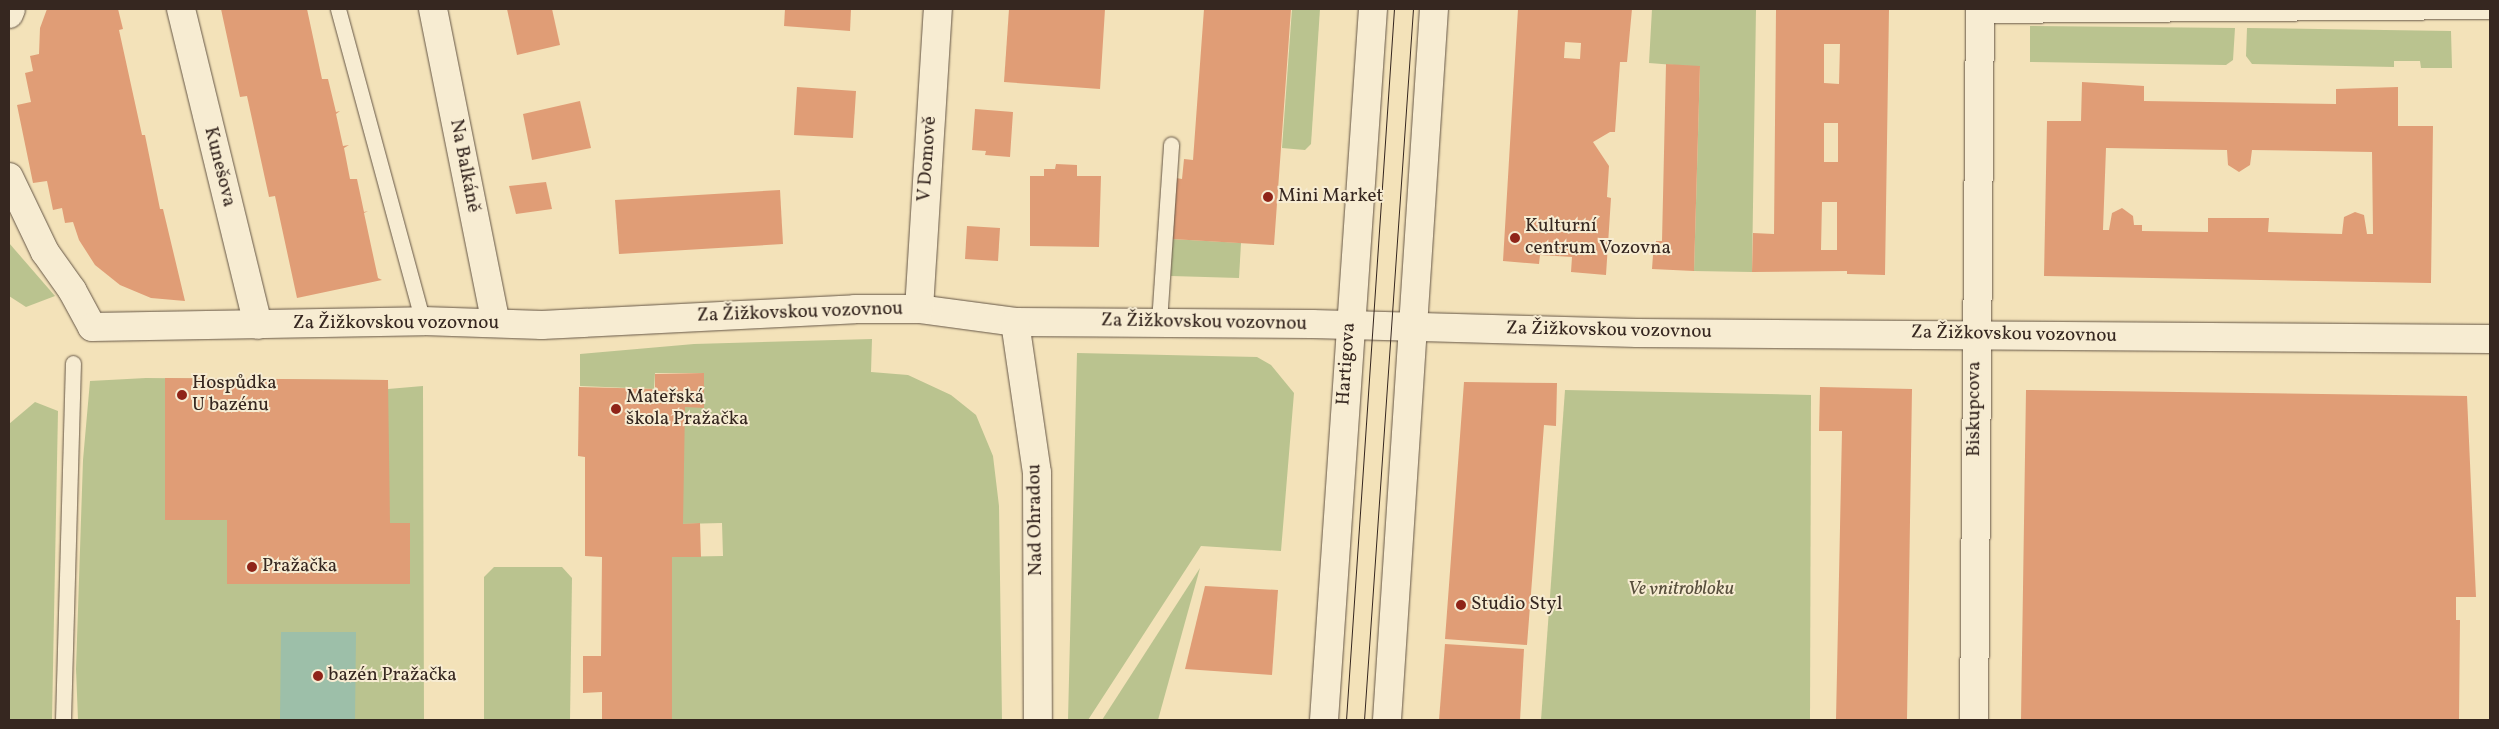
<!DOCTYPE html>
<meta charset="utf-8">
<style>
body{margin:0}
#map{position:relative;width:2499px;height:729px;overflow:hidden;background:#f3e2b9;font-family:Vollkorn,serif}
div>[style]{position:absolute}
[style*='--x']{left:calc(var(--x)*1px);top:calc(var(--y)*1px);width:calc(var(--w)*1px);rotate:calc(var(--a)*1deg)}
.green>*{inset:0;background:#bac38f}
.water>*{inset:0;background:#9dbfa9}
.building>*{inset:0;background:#e09d76}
.roads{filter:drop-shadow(0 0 1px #655646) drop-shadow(0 0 1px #655646)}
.service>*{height:15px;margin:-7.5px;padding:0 7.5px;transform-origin:7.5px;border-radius:7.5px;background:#f7ecd2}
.minor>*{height:28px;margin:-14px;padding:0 14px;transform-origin:14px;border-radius:14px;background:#f7ecd2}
.secondary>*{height:28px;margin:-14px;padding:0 14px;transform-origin:14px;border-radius:14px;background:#f7ecd2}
.tram>*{height:1px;margin:-0.5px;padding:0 0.5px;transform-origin:0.5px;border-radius:0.5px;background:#362720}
.dots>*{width:14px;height:14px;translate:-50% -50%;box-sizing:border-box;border:2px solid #f7ecd2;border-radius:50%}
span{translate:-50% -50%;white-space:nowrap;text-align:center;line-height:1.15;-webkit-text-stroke:4px #f7ecd2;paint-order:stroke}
.street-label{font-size:19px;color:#362720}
.poi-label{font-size:19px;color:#362720}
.left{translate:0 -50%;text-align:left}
.park-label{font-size:19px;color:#574e3c;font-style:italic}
.frame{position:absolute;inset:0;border:10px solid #362720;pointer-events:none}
</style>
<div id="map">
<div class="green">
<i style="clip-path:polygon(1292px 9px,1320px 9px,1311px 144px,1305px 150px,1282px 148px)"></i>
<i style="clip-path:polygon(1652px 9px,1756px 9px,1752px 272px,1694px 271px,1700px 67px,1649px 63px)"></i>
<i style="clip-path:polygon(2030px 26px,2235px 28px,2233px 60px,2226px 65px,2030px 62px)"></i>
<i style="clip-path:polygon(2247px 28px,2451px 31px,2452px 68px,2421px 68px,2420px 61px,2394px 61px,2394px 67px,2252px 64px,2246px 56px)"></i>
<i style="clip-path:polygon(1172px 239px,1241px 243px,1239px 278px,1171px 276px)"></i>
<i style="clip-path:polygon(9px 243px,55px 296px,26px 307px,9px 296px)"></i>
<i style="clip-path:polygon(872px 339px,871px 372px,908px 375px,951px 395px,976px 415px,993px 456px,999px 506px,1002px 720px,671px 720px,670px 557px,723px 556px,722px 523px,682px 524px,684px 407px,702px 373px,655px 373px,654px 389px,580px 386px,580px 354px,694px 344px)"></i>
<i style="clip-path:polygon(1077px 353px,1257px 357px,1271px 365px,1294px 393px,1281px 551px,1201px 546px,1088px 720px,1068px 720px)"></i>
<i style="clip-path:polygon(146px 378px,388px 380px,388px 389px,423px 386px,424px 720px,78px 720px,76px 669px,83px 460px,90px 381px)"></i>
<i style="clip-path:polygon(1565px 390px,1811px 395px,1810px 720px,1541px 720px)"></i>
<i style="clip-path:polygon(35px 402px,58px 411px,52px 720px,9px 720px,9px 424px)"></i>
<i style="clip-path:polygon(494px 567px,562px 567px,572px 578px,570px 720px,484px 720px,484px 577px)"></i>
<i style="clip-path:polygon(1200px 568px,1158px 720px,1102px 720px)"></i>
</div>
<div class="water">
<i style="clip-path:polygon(281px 632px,356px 632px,355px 720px,280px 720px)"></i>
</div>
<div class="building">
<i style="clip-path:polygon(47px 9px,118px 9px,123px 29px,119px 30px,142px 135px,145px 135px,160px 209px,163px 209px,185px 301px,151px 298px,120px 285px,95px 265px,79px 240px,73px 222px,65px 223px,62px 208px,53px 210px,47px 181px,33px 183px,17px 105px,31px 102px,25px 73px,33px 71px,30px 56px,39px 54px,40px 28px)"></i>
<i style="clip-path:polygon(221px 9px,307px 9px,322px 79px,328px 79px,336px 112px,340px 111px,336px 114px,343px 146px,349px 145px,344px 148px,350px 179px,357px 179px,364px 212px,368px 211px,364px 213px,378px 278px,382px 280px,297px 298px,275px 196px,269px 197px,247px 96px,240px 97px)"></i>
<i style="clip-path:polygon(507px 9px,552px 9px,560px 45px,517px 55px)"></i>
<i style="clip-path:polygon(785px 9px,851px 9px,850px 31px,784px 26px)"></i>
<i style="clip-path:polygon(1009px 9px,1105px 9px,1100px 89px,1004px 82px)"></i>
<i style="clip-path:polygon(1204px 9px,1291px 9px,1274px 245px,1172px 239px,1176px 178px,1182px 179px,1184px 159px,1193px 160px)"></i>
<i style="clip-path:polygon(evenodd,1518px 9px,1632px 9px,1627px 62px,1620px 62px,1615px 132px,1610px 132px,1593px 142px,1609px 166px,1607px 197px,1611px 198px,1606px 275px,1571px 272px,1572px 257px,1540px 255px,1539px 264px,1503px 261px,1518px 9px,1565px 42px,1581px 43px,1580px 59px,1564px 58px,1565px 42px)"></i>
<i style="clip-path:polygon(evenodd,1776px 9px,1889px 9px,1885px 275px,1847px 274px,1847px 271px,1752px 272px,1753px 233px,1774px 234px,1776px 9px,1824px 44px,1840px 44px,1839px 84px,1824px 83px,1824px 44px,1776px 9px,1824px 123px,1838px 123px,1838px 162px,1824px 162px,1824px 123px,1776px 9px,1822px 202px,1837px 202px,1837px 250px,1821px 250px,1822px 202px)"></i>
<i style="clip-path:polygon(1666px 64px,1700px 66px,1694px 271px,1652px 269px,1654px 241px,1662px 241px)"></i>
<i style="clip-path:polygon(evenodd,2082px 82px,2144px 86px,2144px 101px,2336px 104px,2336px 89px,2398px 87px,2398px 126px,2433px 126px,2431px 283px,2044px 276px,2047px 121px,2081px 121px,2082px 82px,2106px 148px,2227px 150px,2228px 165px,2239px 172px,2250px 165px,2252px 150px,2372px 152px,2373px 234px,2367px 234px,2364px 215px,2355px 212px,2344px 217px,2342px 234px,2268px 232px,2269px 218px,2208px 218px,2208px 232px,2142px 231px,2142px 225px,2134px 225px,2133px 216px,2122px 208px,2112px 213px,2109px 230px,2103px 230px,2106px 148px)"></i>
<i style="clip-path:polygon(797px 87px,856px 91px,853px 138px,794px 135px)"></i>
<i style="clip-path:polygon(580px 101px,591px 148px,532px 160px,523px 114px)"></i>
<i style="clip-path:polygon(975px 109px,1013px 112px,1010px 157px,985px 155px,986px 151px,972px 150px)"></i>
<i style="clip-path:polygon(1056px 164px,1077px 165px,1077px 176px,1101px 176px,1099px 247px,1030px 246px,1030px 176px,1044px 176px,1044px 169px,1055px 169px)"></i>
<i style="clip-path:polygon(546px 182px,552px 209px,516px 214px,509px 186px)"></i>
<i style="clip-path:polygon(780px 190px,783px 244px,619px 254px,615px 200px)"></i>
<i style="clip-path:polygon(967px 226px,1000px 228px,998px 261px,965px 259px)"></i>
<i style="clip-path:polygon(704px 373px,704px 408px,685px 407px,683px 524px,700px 523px,701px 557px,672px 557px,672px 720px,602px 720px,602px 692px,583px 693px,583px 656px,601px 656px,602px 557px,585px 556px,585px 457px,578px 456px,579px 387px,655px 389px,655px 374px)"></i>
<i style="clip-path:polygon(165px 378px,388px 380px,390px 523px,410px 523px,410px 584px,227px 584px,227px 520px,165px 520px)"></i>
<i style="clip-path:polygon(1464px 382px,1557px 383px,1556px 426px,1544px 425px,1527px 645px,1445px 639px)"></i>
<i style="clip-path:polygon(1820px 387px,1912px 389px,1907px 720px,1836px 720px,1842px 431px,1819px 431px)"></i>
<i style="clip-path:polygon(2026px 390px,2467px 396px,2476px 597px,2456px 597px,2456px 620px,2460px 620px,2459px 720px,2021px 720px)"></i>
<i style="clip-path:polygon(1205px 586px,1278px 590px,1272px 675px,1185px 669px)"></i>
<i style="clip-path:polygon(1445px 644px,1524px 649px,1520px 720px,1439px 720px)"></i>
</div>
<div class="roads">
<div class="service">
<i style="--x:338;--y:9;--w:323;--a:74.8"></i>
<i style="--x:1980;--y:15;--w:510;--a:-0.45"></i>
<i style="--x:1159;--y:322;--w:178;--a:-86.1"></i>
<i style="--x:63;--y:720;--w:357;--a:-88.4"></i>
</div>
<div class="minor">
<i style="--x:181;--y:9;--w:325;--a:76.3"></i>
<i style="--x:433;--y:9;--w:320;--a:78.7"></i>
<i style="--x:9;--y:14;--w:5;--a:-68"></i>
<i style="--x:9;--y:177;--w:83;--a:64.4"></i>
<i style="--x:45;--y:252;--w:47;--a:54.6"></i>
<i style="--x:72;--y:290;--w:42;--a:61.6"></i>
<i style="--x:92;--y:327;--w:331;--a:-1"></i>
<i style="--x:423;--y:321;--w:119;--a:1.9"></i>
<i style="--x:542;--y:325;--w:313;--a:-2.9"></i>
<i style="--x:855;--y:309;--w:64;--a:0"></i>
<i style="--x:919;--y:309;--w:97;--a:7.7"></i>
<i style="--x:1015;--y:322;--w:297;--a:0.4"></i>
<i style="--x:1312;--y:324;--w:325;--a:1.6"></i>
<i style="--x:1637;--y:333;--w:853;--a:0.4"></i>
<i style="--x:919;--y:309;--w:301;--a:-86.4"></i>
<i style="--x:1015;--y:322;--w:153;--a:81.7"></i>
<i style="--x:1037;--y:473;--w:247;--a:89.8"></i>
<i style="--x:1974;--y:720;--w:711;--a:-89.52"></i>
</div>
<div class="secondary">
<i style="--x:1324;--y:720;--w:713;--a:-86.06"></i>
<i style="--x:1387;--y:720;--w:713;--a:-86.22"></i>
</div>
</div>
<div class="tram">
<i style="--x:1346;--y:720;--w:713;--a:-86.14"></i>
<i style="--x:1364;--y:720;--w:713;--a:-86.06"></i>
</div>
<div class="dots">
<i style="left:1268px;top:197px;background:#8f2418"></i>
<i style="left:1515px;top:238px;background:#8f2418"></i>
<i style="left:182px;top:395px;background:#8f2418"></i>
<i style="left:616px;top:409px;background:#8f2418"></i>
<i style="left:252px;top:567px;background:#8f2418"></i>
<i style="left:1461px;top:605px;background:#8f2418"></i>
<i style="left:318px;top:676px;background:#8f2418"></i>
</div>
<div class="street-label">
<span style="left:928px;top:159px;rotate:-86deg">V Domově</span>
<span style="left:464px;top:166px;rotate:79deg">Na Balkáně</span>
<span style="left:219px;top:167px;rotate:76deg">Kunešova</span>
<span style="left:800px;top:313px;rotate:-2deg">Za Žižkovskou vozovnou</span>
<span style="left:1204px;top:323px;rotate:1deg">Za Žižkovskou vozovnou</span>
<span style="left:396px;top:324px">Za Žižkovskou vozovnou</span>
<span style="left:1609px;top:331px;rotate:1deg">Za Žižkovskou vozovnou</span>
<span style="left:2014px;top:335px;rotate:1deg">Za Žižkovskou vozovnou</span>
<span style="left:1347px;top:364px;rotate:-86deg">Hartigova</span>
<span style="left:1975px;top:409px;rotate:-90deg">Biskupcova</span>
<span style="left:1036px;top:520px;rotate:-91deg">Nad Ohradou</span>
</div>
<div class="poi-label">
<span class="left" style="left:1278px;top:197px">Mini Market</span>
<span class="left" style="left:1525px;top:238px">Kulturní<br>centrum Vozovna</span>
<span class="left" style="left:192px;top:395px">Hospůdka<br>U bazénu</span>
<span class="left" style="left:626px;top:409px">Mateřská<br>škola Pražačka</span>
<span class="left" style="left:262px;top:567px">Pražačka</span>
<span class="left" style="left:1471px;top:605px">Studio Styl</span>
<span class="left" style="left:328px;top:676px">bazén Pražačka</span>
</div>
<div class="park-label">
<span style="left:1681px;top:590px">Ve vnitrobloku</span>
</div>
<div class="frame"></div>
</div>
